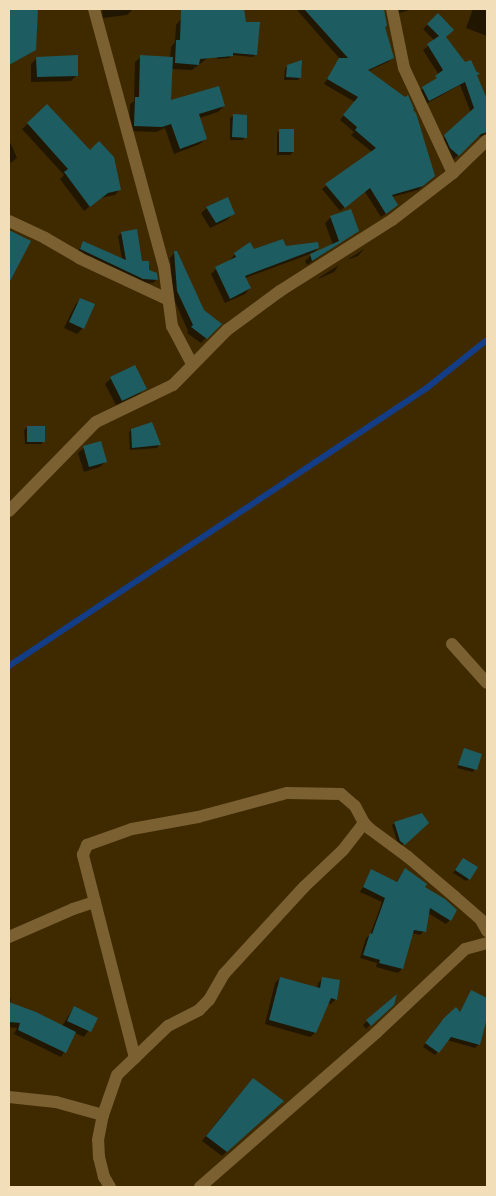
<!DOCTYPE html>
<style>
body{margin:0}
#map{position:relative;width:496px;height:1196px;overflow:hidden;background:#3f2a00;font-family:"Golos Text",sans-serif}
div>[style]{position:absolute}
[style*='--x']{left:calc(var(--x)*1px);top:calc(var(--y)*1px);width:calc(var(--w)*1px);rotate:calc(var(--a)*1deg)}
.shadow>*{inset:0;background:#0007}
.stream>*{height:5.5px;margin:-2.75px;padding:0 2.75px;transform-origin:2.75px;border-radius:2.75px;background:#133e87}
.building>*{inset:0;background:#1d5d61}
.minor>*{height:12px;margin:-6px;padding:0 6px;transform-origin:6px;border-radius:6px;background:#7b6031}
span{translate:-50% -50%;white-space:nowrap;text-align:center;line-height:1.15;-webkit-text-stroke:5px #211400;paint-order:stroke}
.frame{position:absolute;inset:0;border:10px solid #f3deba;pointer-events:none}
</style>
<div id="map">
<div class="shadow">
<i style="clip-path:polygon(9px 9px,37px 9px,35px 50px,9px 65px)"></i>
<i style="clip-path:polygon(102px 9px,133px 9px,127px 15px,103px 18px)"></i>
<i style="clip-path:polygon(296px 9px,383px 9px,386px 26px,384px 28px,392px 58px,388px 62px,368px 71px,405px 98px,429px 181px,418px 190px,392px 197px,392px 209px,381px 217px,365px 192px,340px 211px,322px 189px,372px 152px,351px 135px,354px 132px,340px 120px,355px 102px,324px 84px,340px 59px)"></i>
<i style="clip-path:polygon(394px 9px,413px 9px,396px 14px)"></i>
<i style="clip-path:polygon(473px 9px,487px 9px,487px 36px,466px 28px)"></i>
<i style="clip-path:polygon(438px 15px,451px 72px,478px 74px,476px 76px,487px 105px,487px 138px,479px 136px,453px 160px,441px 141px,471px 113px,460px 85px,424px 105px,418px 92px,441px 78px,423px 50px,435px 41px,423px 29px)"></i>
<i style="clip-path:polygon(181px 19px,209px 57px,192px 70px,171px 69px,170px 102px,224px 106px,218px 112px,199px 118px,206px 138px,200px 144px,174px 154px,165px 128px,156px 132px,129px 131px,130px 104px,134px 101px,135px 62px,141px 57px,170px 58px,171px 47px,175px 42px,176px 25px)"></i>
<i style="clip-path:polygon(212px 24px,256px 54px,253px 57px,232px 55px,229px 58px,217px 59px)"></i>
<i style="clip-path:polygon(37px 58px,77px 75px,71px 81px,31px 82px,31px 64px)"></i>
<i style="clip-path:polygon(287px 66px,300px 77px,298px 80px,284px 80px,285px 69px)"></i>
<i style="clip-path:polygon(47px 105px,120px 189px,115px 195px,101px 198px,84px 211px,60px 179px,64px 175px,22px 129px)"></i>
<i style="clip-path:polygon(233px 116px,245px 137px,243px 140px,230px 140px,230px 118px)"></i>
<i style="clip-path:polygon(280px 130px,293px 152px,290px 155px,277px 155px,277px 133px)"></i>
<i style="clip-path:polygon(9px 140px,17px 158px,9px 164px)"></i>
<i style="clip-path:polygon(207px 208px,233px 214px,227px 220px,210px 228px,201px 213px)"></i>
<i style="clip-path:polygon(331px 217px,357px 231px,307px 265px,305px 261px,313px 253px,245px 278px,250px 288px,245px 294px,225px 303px,211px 274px,216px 269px,230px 260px,235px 254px,285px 248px,318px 248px,311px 255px,333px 245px,325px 223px)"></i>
<i style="clip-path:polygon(122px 233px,148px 271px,156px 274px,156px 280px,153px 283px,139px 282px,77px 253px,84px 242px,122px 259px,118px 236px)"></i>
<i style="clip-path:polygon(364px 249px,358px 256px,347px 260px,350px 258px)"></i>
<i style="clip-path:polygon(175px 252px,203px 311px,220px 324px,201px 343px,187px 333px,188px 331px,173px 297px,170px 258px)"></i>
<i style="clip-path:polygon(339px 265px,334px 272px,318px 279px,320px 277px)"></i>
<i style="clip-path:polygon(80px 299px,83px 328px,77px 334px,64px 328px,75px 305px)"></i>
<i style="clip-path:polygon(111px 378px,145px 388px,139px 394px,116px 405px,105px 384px)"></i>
<i style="clip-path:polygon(27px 427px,44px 441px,41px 444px,25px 444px,24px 430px)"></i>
<i style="clip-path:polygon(131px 430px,159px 445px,157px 448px,130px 450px,129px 433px)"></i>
<i style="clip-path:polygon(84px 448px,106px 461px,100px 467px,84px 472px,78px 453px)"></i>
<i style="clip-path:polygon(464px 749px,480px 755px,473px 772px,457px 768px)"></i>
<i style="clip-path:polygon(428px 822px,401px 846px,398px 844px,392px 825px,395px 823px)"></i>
<i style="clip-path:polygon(463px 859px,469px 879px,466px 881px,453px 873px)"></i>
<i style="clip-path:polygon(405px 869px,450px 920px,446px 924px,428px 913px,424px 931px,420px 935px,412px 933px,402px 969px,398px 973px,376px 967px,377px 963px,360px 958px,366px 938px,370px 935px,382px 902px,360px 892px,372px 871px,396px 882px)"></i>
<i style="clip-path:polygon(280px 978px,317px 988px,318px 983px,323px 978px,336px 999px,331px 1004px,327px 1003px,315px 1033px,310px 1037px,265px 1024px,275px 983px)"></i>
<i style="clip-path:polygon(471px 992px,487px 1000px,487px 1013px,479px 1044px,475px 1048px,447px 1040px,435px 1055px,423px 1047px,440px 1023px,459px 1013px)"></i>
<i style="clip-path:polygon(9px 998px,11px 998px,10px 1004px,62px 1026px,74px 1007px,97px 1018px,84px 1037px,75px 1033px,61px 1057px,14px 1034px,17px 1028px,9px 1027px)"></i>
<i style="clip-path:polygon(393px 1004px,366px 1029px,363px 1025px,367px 1021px)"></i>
<i style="clip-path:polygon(278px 1106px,222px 1156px,202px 1141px,227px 1109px)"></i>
</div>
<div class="stream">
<i style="--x:9;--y:666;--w:502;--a:-33.63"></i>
<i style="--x:427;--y:388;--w:77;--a:-38.7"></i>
</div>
<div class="building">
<i style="clip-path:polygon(9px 9px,38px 9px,36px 50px,9px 65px)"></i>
<i style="clip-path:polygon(181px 9px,244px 9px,246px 22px,260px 22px,257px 55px,233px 53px,233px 56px,200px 59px,199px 65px,175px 63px,176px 40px,180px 40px)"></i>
<i style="clip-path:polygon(304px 9px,384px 9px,387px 26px,385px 27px,394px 58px,368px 70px,405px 97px,408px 95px,414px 109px,413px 110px,416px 113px,435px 176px,423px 186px,392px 195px,398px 205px,386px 214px,370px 188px,345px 208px,325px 184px,376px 148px,355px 130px,357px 127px,343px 115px,358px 97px,327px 79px,339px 58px,348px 58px)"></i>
<i style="clip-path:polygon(438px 13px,454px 30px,446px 37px,465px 62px,471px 60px,476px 71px,480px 74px,477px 75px,486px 97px,487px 96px,487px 132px,481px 134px,459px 156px,450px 148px,444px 135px,474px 108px,465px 82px,429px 101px,422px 87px,437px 78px,435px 76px,443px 70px,427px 44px,439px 36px,427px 24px)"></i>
<i style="clip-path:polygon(78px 55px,78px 76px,37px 77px,36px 57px)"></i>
<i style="clip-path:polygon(140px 55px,173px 57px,171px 100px,219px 86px,225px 106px,199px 114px,207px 139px,180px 149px,171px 124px,162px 127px,134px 126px,135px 97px,139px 97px)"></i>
<i style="clip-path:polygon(302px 60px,301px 78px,286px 77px,287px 65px)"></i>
<i style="clip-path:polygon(47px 104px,90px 150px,99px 141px,114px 157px,121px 190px,108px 193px,90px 207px,64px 172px,68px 169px,27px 123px)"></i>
<i style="clip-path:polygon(233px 114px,247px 115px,247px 138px,232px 137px)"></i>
<i style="clip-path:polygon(279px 129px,294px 129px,294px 152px,279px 152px)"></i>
<i style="clip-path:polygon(228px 197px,235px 214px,216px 223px,206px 207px)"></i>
<i style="clip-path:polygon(351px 209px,359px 231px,312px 261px,310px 254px,339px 241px,330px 216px)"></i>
<i style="clip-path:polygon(137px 229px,142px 261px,149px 261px,149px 270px,157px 273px,158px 280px,143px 279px,80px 249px,83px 241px,126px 260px,121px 232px)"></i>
<i style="clip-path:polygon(9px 230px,31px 241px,9px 283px)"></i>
<i style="clip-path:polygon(283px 239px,286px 246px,318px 242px,319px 248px,245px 276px,251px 288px,230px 299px,215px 267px,236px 257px,234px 253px,250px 242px,254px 249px)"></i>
<i style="clip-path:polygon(174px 251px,177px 251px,204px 310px,222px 324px,207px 339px,191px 327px,193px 325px,177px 291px)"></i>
<i style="clip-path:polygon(80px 298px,95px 304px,84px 329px,69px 322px)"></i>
<i style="clip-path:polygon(135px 365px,147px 389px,122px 401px,110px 377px)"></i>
<i style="clip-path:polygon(152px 422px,161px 445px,132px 448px,131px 429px)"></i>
<i style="clip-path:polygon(27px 426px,45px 426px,45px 442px,27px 442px)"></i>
<i style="clip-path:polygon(101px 441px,107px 462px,89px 467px,83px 446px)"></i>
<i style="clip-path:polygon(464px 748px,482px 754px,477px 770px,458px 765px)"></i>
<i style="clip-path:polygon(422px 813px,429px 823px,405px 845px,400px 841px,394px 822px)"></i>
<i style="clip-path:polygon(463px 858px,478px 867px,470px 880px,455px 870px)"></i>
<i style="clip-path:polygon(405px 868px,427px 884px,425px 887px,445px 899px,457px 910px,451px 921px,430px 908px,426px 932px,414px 930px,403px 969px,379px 963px,380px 960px,363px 955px,370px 933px,372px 934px,385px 898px,363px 887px,371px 869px,397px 882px)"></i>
<i style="clip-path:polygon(280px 977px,320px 988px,322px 977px,340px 980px,337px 1000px,331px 998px,316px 1033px,269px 1020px)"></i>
<i style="clip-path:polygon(471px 990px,487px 998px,487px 1018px,480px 1045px,451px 1037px,439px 1053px,425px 1043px,444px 1018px,456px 1007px,460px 1012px)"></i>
<i style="clip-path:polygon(397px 994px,394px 1005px,371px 1026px,366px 1020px)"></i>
<i style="clip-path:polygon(9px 1002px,36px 1012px,76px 1032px,66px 1053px,18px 1030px,20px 1023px,9px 1022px)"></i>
<i style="clip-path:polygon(74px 1006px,98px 1018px,91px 1032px,67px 1021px)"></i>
<i style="clip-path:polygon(253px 1078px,284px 1101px,227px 1152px,206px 1136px)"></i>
</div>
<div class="minor">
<i style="--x:94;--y:9;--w:266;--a:74.8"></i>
<i style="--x:164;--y:266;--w:61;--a:82.4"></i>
<i style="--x:172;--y:326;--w:43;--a:62.2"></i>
<i style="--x:392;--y:9;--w:60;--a:78.5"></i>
<i style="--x:404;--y:68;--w:116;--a:65"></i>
<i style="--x:9;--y:221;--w:40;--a:25"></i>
<i style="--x:45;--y:238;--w:39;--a:30"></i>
<i style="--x:79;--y:258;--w:97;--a:25"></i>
<i style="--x:9;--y:511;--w:124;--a:-45.7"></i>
<i style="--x:96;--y:422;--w:85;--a:-25.7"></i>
<i style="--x:173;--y:385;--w:77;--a:-45.5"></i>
<i style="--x:227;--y:330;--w:66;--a:-36.3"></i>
<i style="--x:280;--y:291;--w:133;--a:-32.4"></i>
<i style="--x:392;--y:220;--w:77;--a:-37.6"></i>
<i style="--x:453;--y:173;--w:47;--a:-44.1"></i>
<i style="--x:452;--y:644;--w:52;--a:48.1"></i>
<i style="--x:9;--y:937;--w:70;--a:-23.6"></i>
<i style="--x:73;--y:909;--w:23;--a:-18"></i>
<i style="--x:135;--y:1058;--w:210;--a:-104.4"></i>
<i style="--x:83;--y:855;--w:11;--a:-68"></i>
<i style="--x:87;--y:845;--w:48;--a:-19.6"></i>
<i style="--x:132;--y:829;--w:67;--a:-10.3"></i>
<i style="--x:198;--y:817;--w:92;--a:-15.1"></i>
<i style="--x:287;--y:793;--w:54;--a:1.1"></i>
<i style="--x:341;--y:794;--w:18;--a:41"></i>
<i style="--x:355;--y:806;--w:19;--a:62"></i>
<i style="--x:364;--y:823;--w:8;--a:45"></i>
<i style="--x:370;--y:829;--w:47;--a:36.4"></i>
<i style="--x:408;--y:857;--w:62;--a:40.4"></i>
<i style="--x:455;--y:897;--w:35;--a:41"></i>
<i style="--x:481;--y:920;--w:13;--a:61"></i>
<i style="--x:9;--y:1097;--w:47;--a:6.1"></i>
<i style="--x:56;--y:1102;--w:49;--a:15.5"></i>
<i style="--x:110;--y:1187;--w:12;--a:-121"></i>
<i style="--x:104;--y:1177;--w:21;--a:-104"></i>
<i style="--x:99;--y:1157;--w:17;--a:-93"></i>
<i style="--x:98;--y:1140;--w:25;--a:-79"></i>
<i style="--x:103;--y:1115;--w:42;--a:-70.7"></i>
<i style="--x:117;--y:1075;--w:71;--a:-43.9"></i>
<i style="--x:168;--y:1026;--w:35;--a:-27"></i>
<i style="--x:199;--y:1010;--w:14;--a:-45"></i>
<i style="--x:209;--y:1000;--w:30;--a:-60"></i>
<i style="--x:224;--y:974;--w:118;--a:-47.4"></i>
<i style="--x:304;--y:887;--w:54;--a:-43.5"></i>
<i style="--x:343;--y:850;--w:34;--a:-52"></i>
<i style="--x:200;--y:1187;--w:235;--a:-41.2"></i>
<i style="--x:377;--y:1032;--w:121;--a:-43.3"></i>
<i style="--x:465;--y:949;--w:23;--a:-15"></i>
</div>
<div class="frame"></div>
</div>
